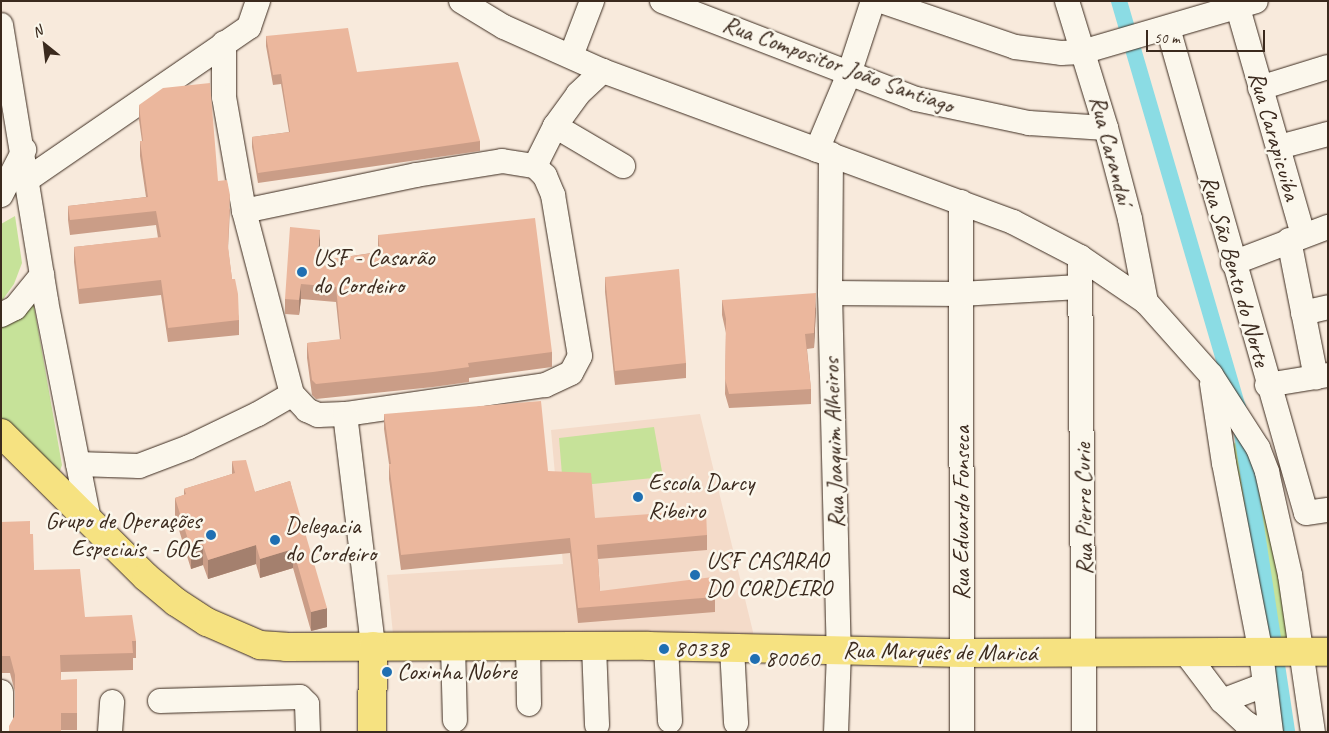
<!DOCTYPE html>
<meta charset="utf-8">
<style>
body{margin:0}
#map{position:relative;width:1329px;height:733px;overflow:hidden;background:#f8eadc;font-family:Caveat,sans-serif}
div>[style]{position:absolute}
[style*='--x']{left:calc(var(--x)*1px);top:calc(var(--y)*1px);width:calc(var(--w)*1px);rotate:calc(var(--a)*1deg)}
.built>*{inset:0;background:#f4dbc9}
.green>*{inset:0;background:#c6e299}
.canal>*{height:16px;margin:-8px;padding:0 8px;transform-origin:8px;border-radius:8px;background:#8bdce4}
.roads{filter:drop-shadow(0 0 1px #3b2a1e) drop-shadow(0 0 1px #3b2a1e)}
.minor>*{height:24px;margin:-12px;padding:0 12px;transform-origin:12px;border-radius:12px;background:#fbf7ec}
.major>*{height:28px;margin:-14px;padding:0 14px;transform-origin:14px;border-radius:14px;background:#f6e281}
.wall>*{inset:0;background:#ca9d87}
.shaded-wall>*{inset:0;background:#a4806e}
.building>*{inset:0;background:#ebb79d}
.dots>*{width:14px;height:14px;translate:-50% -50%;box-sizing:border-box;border:2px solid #fbf7ec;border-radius:50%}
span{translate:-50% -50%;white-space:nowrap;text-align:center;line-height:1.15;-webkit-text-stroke:5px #fbf7ec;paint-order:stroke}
.street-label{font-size:24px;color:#3b2a1e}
.poi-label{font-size:24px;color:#3b2a1e}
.left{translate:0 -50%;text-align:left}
.right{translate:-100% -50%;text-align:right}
.frame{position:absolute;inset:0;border:2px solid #3b2a1e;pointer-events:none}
.north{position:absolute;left:20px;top:20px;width:50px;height:50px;-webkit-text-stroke:4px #fbf7ec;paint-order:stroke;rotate:331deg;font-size:14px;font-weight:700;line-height:20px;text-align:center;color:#3b2a1e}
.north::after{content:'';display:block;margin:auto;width:18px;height:22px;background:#3b2a1e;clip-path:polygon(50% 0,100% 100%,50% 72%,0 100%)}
.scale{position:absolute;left:1146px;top:30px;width:119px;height:22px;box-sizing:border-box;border:2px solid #3b2a1e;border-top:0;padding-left:6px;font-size:15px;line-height:18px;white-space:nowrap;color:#3b2a1e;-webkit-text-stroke:4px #fbf7ec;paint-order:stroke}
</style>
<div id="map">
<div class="built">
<i style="clip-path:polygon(700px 414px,754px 636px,571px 632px,393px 634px,387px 575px,563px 564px,551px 430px)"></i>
</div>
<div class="green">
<i style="clip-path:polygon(15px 216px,22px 263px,14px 284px,1px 302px,1px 224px)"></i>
<i style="clip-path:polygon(33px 301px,62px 465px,59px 473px,1px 419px,1px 327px)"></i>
<i style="clip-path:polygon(654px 427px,663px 477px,563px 487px,559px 438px)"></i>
<i style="clip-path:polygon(1238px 439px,1256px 475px,1275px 550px,1288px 642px,1263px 640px,1233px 445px)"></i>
</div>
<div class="canal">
<i style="--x:1119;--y:1;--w:423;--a:73.7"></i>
<i style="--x:1238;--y:407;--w:329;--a:81.4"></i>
</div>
<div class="roads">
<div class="minor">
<i style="--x:461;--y:1;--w:50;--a:31.2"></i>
<i style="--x:504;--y:27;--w:108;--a:24"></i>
<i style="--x:603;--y:71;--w:437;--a:20.2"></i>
<i style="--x:1013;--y:222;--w:76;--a:27.6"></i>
<i style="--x:1080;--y:257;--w:80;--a:34.3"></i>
<i style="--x:1146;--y:302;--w:98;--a:48.3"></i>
<i style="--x:1211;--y:375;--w:87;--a:57.2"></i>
<i style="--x:1258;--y:448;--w:26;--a:69"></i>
<i style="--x:1267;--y:472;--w:106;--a:77.4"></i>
<i style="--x:1290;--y:575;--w:159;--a:81.7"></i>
<i style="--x:662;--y:1;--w:272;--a:21.1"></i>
<i style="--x:916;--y:99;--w:116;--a:12"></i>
<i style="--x:1029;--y:123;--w:77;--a:3.7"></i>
<i style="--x:881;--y:1;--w:142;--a:18.9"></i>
<i style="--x:1015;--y:47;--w:46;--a:7.4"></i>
<i style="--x:1061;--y:53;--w:21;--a:-3"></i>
<i style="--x:1082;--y:52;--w:181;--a:-16.3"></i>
<i style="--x:1067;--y:1;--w:133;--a:72.9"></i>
<i style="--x:1106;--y:128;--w:94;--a:75.2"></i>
<i style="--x:1130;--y:219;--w:85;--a:79.1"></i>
<i style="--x:1238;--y:8;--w:236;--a:74"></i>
<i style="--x:1;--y:25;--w:280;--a:80.7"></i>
<i style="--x:46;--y:301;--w:224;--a:78.9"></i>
<i style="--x:1168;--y:28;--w:504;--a:74.12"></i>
<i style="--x:1306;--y:513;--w:22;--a:-8"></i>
<i style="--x:224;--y:43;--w:54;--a:90"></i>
<i style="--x:224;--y:97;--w:116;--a:80"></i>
<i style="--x:571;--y:56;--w:59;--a:-69.1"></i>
<i style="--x:1260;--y:88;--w:71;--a:-17.2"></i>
<i style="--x:555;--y:126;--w:79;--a:30.5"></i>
<i style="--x:1279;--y:147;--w:51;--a:-14.9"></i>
<i style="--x:817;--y:150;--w:82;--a:-67.2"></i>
<i style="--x:849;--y:74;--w:77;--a:-71.8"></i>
<i style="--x:831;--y:154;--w:139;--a:90.4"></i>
<i style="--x:830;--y:293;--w:358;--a:88.6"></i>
<i style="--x:839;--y:651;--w:81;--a:92.1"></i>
<i style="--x:502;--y:161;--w:33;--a:9"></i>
<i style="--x:535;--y:166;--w:14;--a:45"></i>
<i style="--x:545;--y:176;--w:21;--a:67"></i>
<i style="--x:553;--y:195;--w:163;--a:80.5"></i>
<i style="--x:580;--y:356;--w:19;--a:118"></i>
<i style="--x:571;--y:373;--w:29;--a:155"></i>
<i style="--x:545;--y:385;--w:202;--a:171.7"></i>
<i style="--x:345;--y:414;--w:27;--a:178"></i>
<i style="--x:318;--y:415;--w:12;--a:-156"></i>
<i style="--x:307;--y:410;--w:22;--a:-133"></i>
<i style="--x:292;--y:394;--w:189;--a:-104.7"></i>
<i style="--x:244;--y:211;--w:176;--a:-11.8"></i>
<i style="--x:416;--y:175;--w:87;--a:-9.2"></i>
<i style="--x:535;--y:166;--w:45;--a:-63.4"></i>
<i style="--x:555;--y:126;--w:39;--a:-54"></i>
<i style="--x:578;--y:94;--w:34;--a:-43"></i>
<i style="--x:28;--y:179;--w:268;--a:-34.5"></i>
<i style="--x:249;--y:27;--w:28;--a:-71"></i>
<i style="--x:1;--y:195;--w:51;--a:-62.9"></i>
<i style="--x:961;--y:202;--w:530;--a:89.89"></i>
<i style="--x:1289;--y:240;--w:140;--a:78.9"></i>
<i style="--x:1080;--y:257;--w:475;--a:89.5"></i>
<i style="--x:1233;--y:263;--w:102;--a:-20.8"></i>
<i style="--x:830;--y:293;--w:131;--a:0.4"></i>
<i style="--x:961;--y:294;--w:118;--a:-3.4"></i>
<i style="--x:1303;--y:313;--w:26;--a:-13"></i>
<i style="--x:1;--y:315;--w:16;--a:-27"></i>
<i style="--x:15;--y:308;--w:43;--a:-50.7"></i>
<i style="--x:1212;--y:384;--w:80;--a:81.4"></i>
<i style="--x:1224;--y:463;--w:194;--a:79"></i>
<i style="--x:1261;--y:653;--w:80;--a:82.8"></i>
<i style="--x:1267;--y:385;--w:62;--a:-9.3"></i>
<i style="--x:345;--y:414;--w:234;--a:83.1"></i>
<i style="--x:78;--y:464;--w:61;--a:1.9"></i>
<i style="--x:139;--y:466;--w:53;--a:-20.8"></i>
<i style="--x:189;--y:447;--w:76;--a:-25.6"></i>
<i style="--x:258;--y:414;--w:39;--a:-30"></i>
<i style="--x:453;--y:646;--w:74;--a:88.5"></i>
<i style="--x:528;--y:646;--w:58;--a:89"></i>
<i style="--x:594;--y:646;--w:79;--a:87.8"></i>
<i style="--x:666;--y:647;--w:74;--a:86.9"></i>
<i style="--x:732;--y:648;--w:75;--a:86.9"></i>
<i style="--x:1185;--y:652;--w:61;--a:52.9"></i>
<i style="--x:1222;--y:701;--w:33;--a:43"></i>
<i style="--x:1246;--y:723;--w:17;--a:31"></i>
<i style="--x:1;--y:692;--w:40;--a:90"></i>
<i style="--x:160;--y:701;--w:140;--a:-1.6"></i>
<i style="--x:300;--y:697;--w:10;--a:45"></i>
<i style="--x:307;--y:704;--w:28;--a:88"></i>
<i style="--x:1222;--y:701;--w:45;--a:-20.9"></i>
<i style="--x:110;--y:732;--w:30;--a:-86"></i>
</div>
<div class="major">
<i style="--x:1;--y:433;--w:204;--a:44.8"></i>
<i style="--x:146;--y:577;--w:39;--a:40"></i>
<i style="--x:176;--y:602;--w:37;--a:33"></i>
<i style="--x:207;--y:622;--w:58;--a:23.5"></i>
<i style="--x:260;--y:645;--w:26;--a:4"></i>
<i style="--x:286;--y:647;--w:362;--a:-0.2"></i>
<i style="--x:648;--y:646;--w:314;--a:1.3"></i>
<i style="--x:962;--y:653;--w:366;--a:-0.2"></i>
<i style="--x:372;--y:732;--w:86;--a:-89.3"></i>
</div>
</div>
<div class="wall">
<i style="clip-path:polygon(266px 36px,357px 72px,480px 141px,480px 151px,258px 183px,252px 147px,252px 137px,289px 132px,281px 84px,273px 85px,266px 46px)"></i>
<i style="clip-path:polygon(139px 105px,218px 181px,230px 210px,228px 249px,232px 279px,239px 320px,239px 335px,168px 342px,161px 295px,79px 304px,74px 262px,74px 247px,158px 238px,156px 225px,70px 235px,68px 220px,68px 206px,146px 197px,140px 156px,140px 141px,142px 141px,139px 120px)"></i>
<i style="clip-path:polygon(378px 235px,552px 352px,552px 367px,469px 378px,469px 382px,433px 387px,316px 399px,312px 395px,307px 358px,307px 343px,340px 340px,336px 302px,301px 299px,299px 315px,285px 314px,285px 299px,320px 245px,318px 261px,378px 252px)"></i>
<i style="clip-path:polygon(605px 277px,686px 363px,686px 378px,615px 385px,605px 292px)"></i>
<i style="clip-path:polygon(722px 300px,816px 308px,814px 348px,807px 349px,811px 389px,811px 404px,729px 408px,725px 394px,726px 333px,722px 315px)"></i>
<i style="clip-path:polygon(384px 414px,548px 471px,595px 518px,707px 535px,707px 550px,598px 559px,600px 591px,715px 597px,715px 612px,578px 623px,570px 553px,401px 570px,389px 479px,389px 464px,384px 429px)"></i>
<i style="clip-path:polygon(232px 461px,255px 492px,290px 481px,327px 627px,311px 631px,293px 568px,260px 578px,256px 564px,208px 579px,203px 565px,191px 569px,175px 517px,175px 498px,184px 495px,184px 489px,232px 474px)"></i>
<i style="clip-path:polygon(1px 522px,30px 534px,34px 570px,85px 617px,136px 641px,136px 658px,133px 658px,133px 670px,61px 672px,61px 680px,77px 713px,77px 730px,61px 730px,15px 715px,15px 692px,10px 673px,1px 673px)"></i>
</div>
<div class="shaded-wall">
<i style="clip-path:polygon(320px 230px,320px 245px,317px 276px,317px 261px)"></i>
<i style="clip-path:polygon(301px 284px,301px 299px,299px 315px,299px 300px)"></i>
<i style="clip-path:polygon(816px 293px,816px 308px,814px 348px,814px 333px)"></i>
<i style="clip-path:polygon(203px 545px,203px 565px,191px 569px,191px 549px)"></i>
<i style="clip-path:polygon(256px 545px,256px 564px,208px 579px,208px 560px)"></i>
<i style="clip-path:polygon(293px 549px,293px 568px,260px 578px,260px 559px)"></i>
<i style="clip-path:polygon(327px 608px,327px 627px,311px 631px,311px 612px)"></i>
</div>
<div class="building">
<i style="clip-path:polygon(348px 28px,357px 72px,458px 62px,480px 141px,258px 173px,252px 137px,290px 132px,281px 74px,273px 75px,266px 36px)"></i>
<i style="clip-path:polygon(210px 83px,218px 181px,227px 180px,230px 195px,228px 246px,232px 279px,235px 279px,238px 294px,239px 320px,168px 328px,161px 280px,79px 289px,74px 247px,161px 237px,156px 211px,70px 220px,68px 206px,148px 197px,140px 141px,143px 141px,139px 105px,163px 88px)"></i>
<i style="clip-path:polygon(535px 218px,552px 352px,468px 363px,469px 367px,433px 372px,316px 384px,312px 380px,307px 343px,341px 339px,336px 287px,301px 284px,299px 300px,285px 299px,290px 227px,320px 230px,317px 261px,380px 252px,378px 235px)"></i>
<i style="clip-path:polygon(679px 269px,686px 363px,615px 371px,605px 277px)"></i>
<i style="clip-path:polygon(816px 293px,814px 333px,805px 334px,811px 389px,729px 394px,725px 379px,726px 319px,722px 300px)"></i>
<i style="clip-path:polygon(541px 401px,548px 471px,591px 473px,595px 518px,706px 510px,707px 535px,597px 545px,600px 591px,713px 577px,715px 597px,578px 608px,570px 538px,401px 555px,389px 464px,391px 464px,384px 414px)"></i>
<i style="clip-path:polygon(246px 460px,255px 492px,290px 481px,327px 608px,311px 612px,293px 549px,260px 559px,256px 545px,208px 560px,203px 545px,191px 549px,175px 498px,186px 494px,184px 489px,235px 473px,232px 461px)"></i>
<i style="clip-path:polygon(30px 521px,30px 534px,33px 534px,34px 570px,80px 569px,85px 617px,132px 615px,136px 641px,132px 641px,133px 653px,60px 655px,61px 680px,77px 679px,77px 713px,61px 713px,61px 732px,9px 732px,9px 726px,15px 715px,15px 675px,10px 656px,1px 656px,1px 522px)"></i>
</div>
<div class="dots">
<i style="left:302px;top:272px;background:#1f6fb2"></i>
<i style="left:638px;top:497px;background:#1f6fb2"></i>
<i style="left:211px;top:535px;background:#1f6fb2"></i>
<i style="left:275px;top:540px;background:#1f6fb2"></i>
<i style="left:695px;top:575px;background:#1f6fb2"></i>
<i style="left:664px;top:649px;background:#1f6fb2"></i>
<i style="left:755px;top:659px;background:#1f6fb2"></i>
<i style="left:387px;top:672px;background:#1f6fb2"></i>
</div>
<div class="street-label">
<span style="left:838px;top:65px;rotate:20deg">Rua Compositor João Santiago</span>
<span style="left:1274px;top:136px;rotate:74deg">Rua Carapicuiba</span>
<span style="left:1111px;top:150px;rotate:75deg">Rua Carandaí</span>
<span style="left:1235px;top:271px;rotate:74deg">Rua São Bento do Norte</span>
<span style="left:834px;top:443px;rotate:-92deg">Rua Joaquim Alheiros</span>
<span style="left:1084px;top:509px;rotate:-91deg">Rua Pierre Curie</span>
<span style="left:962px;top:513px;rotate:-90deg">Rua Eduardo Fonseca</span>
<span style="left:940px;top:652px;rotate:1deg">Rua Marquês de Maricá</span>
</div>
<div class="poi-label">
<span class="left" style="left:313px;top:272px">USF - Casarão<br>do Cordeiro</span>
<span class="left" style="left:648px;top:497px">Escola Darcy<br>Ribeiro</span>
<span class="right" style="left:201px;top:535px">Grupo de Operações<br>Especiais - GOE</span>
<span class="left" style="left:285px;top:540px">Delegacia<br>do Cordeiro</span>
<span class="left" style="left:706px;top:575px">USF CASARAO<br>DO CORDEIRO</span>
<span class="left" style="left:674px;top:649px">80338</span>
<span class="left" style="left:765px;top:659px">80060</span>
<span class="left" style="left:397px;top:672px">Coxinha Nobre</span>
</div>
<div class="frame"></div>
<div class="north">N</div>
<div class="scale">50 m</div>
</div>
